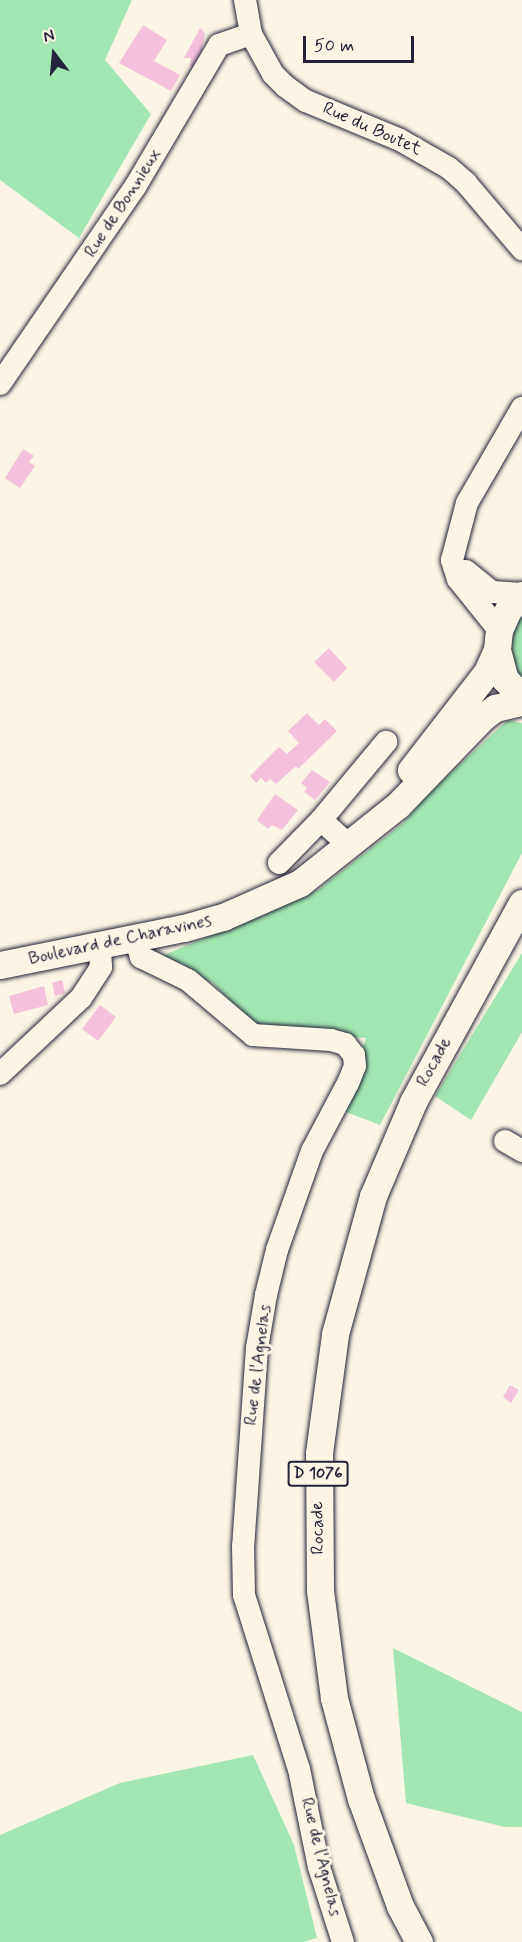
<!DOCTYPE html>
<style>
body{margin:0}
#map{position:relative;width:522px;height:1942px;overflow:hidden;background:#fcf5e5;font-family:Mynerve,sans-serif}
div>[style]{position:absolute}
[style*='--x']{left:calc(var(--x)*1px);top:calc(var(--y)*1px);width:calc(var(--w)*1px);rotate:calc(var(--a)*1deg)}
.green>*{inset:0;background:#a2e6b1}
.building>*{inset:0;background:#f4c0dc}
.roads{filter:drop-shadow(0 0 2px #22223b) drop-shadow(0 0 2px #22223b)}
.minor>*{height:22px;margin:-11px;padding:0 11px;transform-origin:11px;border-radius:11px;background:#fcf5e5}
.major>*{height:27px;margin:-13.5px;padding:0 13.5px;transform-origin:13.5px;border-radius:13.5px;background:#fcf5e5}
span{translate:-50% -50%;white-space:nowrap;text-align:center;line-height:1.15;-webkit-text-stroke:6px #fcf5e5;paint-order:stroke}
.shield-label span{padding:2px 4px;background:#fcf5e5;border:2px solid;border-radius:4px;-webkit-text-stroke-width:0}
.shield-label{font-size:16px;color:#22223b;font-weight:700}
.street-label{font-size:18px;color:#22223b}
.north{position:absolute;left:24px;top:24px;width:60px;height:60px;-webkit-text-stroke:4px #fcf5e5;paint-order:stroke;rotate:344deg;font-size:16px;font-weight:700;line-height:24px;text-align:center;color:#22223b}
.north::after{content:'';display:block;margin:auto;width:21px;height:27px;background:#22223b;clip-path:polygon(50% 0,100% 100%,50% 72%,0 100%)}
.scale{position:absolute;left:303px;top:36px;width:111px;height:27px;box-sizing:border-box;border:3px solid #22223b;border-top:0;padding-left:8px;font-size:18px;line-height:21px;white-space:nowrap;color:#22223b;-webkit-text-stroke:4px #fcf5e5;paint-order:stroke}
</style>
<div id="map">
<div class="green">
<i style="clip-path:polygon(0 0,132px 0,105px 60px,151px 114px,79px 238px,0 180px)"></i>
<i style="clip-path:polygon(522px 612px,522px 683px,508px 655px,511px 631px)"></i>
<i style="clip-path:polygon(508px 720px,522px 723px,522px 853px,380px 1125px,341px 1110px,366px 1038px,291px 1032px,249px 1023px,213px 983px,157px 958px,318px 890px,403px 823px,427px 795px)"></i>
<i style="clip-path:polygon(522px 953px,522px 1032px,471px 1120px,435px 1096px)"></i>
<i style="clip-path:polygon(393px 1648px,522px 1712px,522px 1827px,505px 1827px,406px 1803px)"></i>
<i style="clip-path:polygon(253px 1755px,294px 1845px,317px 1938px,303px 1942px,0 1942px,0 1835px,120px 1783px)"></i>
</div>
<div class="building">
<i style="clip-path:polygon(143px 25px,167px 40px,154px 61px,180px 75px,171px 91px,119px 63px)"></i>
<i style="clip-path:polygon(200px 28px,205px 33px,198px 69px,190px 66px,191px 58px,184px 58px)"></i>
<i style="clip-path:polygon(23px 449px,34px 456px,29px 462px,35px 466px,20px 488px,5px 478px)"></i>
<i style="clip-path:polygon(329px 648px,347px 668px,334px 682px,314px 662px)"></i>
<i style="clip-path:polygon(307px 713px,319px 725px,325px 719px,337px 731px,298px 769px,296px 766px,276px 784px,270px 779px,266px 783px,261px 778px,256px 783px,250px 776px,279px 747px,287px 754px,299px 743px,288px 731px)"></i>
<i style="clip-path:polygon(312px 770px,330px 782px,315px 800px,304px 792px,307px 788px,301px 783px)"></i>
<i style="clip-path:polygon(275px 794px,298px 810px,282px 830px,272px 825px,268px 829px,257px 820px)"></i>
<i style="clip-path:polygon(62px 980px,65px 993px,55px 996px,52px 983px)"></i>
<i style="clip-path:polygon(44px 986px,48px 1005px,14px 1014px,9px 996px)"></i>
<i style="clip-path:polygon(100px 1005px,116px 1017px,98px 1041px,82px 1029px)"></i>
<i style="clip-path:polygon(510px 1385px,519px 1390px,511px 1403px,503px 1397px)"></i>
</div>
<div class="roads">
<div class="minor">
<i style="--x:245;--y:0;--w:35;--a:80"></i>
<i style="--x:251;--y:34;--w:46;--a:61.2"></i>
<i style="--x:273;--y:74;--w:17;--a:45"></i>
<i style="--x:285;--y:86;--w:26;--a:36"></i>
<i style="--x:306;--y:101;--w:102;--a:22.5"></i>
<i style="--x:400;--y:140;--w:56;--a:29.7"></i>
<i style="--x:449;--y:168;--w:23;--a:41"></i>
<i style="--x:466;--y:183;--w:87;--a:49.7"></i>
<i style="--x:0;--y:384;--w:239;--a:-55.6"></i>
<i style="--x:135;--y:187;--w:165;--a:-59.4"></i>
<i style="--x:219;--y:45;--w:34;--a:-19"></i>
<i style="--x:466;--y:571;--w:33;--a:39"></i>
<i style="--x:492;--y:592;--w:30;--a:4"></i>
<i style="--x:499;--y:630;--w:65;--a:-128.8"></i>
<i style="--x:458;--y:579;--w:20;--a:-108"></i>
<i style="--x:452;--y:560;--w:59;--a:-75.3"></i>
<i style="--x:467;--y:503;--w:110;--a:-59.9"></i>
<i style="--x:321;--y:820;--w:38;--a:42"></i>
<i style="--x:279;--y:863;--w:60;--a:-45.7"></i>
<i style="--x:321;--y:820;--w:102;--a:-50.2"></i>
<i style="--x:136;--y:940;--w:18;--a:74"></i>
<i style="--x:141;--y:957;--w:52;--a:26.1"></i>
<i style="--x:188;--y:980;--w:85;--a:40.2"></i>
<i style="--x:253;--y:1035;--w:78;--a:3.7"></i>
<i style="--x:331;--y:1040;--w:15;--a:16"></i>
<i style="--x:345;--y:1044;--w:14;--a:51"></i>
<i style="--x:354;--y:1055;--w:11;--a:85"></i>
<i style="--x:355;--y:1066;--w:18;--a:112"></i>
<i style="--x:348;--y:1083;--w:77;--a:117.9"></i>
<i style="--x:312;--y:1151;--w:105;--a:109.5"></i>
<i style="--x:277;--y:1250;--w:46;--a:103.7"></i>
<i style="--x:266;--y:1295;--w:54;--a:99.6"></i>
<i style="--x:257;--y:1348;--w:198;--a:94"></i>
<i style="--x:243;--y:1546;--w:49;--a:88.8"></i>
<i style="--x:244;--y:1595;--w:182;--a:72.5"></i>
<i style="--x:299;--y:1769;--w:100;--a:78.5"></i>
<i style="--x:319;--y:1867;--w:79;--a:72.3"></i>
<i style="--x:0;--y:1074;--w:111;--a:-43.2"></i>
<i style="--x:81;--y:998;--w:37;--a:-57"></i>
<i style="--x:101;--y:967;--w:21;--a:-93"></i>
<i style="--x:505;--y:1141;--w:20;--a:30"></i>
</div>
<div class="major">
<i style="--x:522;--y:595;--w:21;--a:133"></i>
<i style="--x:508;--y:610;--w:22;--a:114"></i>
<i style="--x:499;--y:630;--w:20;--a:96"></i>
<i style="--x:497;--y:650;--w:30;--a:75"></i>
<i style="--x:505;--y:679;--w:25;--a:48"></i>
<i style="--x:411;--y:770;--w:124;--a:-52.2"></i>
<i style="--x:487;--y:672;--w:24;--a:-66"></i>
<i style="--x:0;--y:965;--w:188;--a:-11.4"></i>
<i style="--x:184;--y:928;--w:41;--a:-15.8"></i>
<i style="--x:223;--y:917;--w:84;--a:-23.8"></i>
<i style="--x:300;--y:883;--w:125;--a:-38.5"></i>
<i style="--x:398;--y:805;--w:122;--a:-46"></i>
<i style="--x:483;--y:717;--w:15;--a:-37"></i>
<i style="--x:495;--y:708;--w:28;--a:-13"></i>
<i style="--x:419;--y:1942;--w:41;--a:-117.8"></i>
<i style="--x:400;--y:1906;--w:114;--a:-110"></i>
<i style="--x:361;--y:1799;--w:105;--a:-105"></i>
<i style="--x:334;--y:1698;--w:109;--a:-97.4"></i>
<i style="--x:320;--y:1590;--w:137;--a:-90.4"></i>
<i style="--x:319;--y:1453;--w:120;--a:-82.3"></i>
<i style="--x:335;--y:1334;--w:143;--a:-74.6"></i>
<i style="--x:373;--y:1196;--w:102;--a:-66.9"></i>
<i style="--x:413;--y:1102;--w:227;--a:-61.3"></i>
</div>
</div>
<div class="shield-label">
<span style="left:318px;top:1474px">D 1076</span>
</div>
<div class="street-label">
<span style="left:372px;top:129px;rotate:24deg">Rue du Boutet</span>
<span style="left:123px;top:203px;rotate:-57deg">Rue de Bonnieux</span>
<span style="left:120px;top:940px;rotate:-12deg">Boulevard de Charavines</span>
<span style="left:434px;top:1062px;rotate:-61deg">Rocade</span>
<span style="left:258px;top:1365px;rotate:-83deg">Rue de l'Agnelas</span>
<span style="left:318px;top:1528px;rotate:-91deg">Rocade</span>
<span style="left:321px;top:1857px;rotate:76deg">Rue de l'Agnelas</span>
</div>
<div class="north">N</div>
<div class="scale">50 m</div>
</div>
